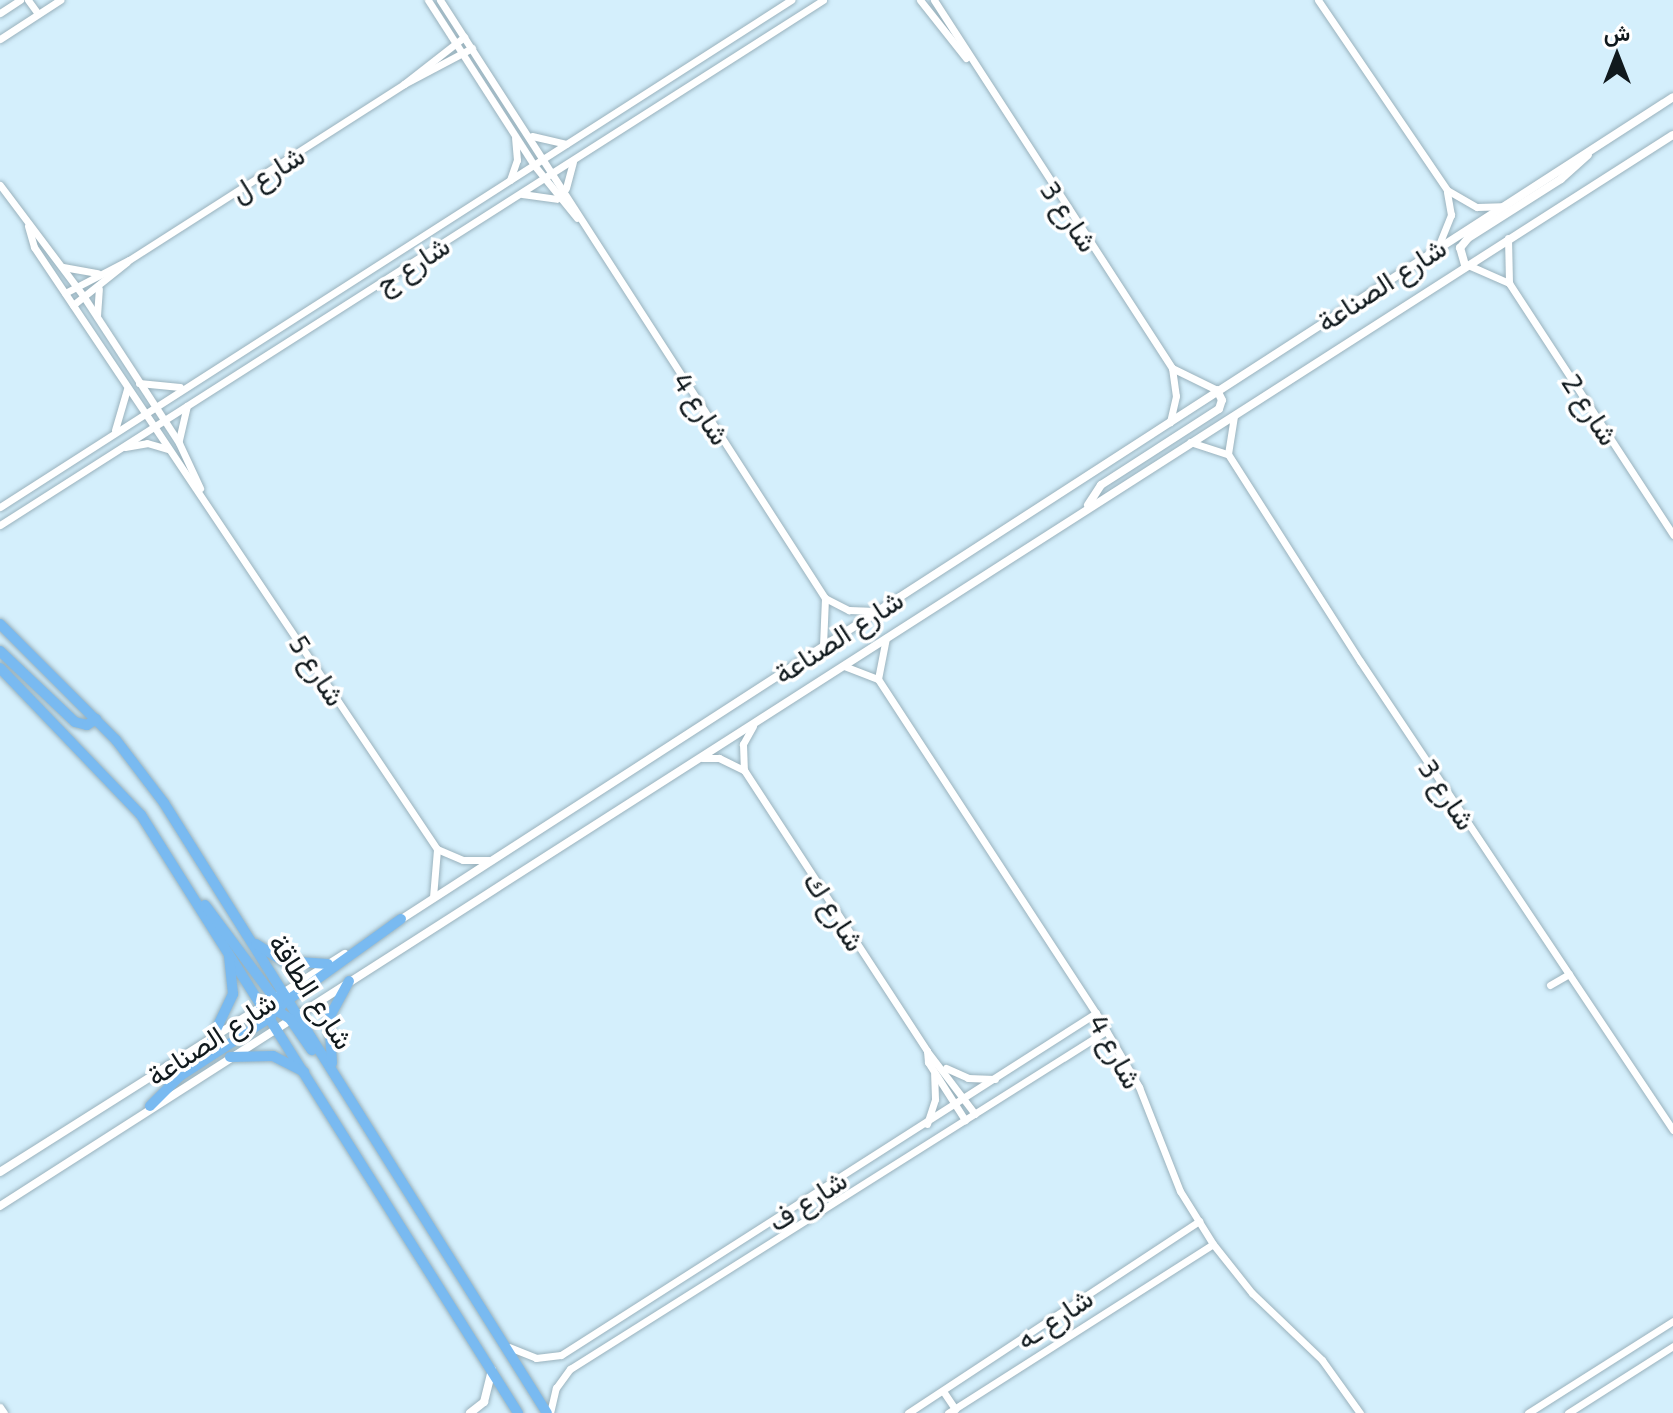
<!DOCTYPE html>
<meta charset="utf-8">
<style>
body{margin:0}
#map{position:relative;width:1673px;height:1413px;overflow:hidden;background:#eef8fd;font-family:"Exo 2",Vazirmatn,sans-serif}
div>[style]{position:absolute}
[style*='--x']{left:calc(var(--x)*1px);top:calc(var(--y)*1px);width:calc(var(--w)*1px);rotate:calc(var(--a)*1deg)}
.built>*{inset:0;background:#d4effc}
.roads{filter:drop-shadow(0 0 2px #9ab2bd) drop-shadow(0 0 2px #9ab2bd)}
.minor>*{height:7px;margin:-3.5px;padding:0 3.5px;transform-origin:3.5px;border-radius:3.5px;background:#fff}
.tertiary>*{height:8px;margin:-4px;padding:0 4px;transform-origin:4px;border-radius:4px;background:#fff}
.primary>*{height:10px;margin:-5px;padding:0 5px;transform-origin:5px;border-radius:5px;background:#79baf1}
span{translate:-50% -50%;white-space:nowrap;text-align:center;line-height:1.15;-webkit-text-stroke:7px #fff;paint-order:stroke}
.street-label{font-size:28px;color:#10191d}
.north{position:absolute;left:1577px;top:16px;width:80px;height:80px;-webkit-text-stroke:6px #fff;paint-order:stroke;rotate:0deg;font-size:22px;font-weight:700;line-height:32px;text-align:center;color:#10191d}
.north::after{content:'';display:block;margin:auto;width:28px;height:36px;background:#10191d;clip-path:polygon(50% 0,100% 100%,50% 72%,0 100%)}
</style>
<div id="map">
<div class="built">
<i style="clip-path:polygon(0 0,1673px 0,1673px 1413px,0 1413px)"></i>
</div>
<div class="roads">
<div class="minor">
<i style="--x:28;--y:0;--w:17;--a:54"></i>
<i style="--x:428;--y:0;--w:196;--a:57.3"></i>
<i style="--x:534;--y:165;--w:68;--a:50.9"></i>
<i style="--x:440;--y:0;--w:711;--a:57.23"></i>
<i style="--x:825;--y:598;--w:48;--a:92.4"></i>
<i style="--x:920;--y:0;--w:74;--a:51.6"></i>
<i style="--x:934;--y:0;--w:438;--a:57.1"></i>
<i style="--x:1172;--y:368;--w:28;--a:82"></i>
<i style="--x:1176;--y:396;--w:27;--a:103"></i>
<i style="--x:1318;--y:0;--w:230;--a:55.8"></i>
<i style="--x:1447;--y:190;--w:34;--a:30"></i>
<i style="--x:1477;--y:207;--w:24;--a:-2"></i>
<i style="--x:0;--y:13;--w:24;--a:-33"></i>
<i style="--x:0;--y:39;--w:72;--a:-33"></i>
<i style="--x:405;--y:83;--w:75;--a:-37.9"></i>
<i style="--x:532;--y:136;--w:35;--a:13"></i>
<i style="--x:510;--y:180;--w:21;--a:-71"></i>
<i style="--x:517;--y:160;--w:22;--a:-95"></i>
<i style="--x:0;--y:185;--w:140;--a:53.1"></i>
<i style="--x:84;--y:297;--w:174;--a:56.9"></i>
<i style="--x:179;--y:443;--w:50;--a:65"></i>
<i style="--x:566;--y:188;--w:27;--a:-75"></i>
<i style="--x:522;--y:194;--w:35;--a:8"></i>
<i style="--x:28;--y:226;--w:22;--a:74"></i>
<i style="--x:34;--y:247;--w:724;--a:56.2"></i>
<i style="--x:437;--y:849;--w:28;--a:23"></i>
<i style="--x:463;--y:860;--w:28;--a:0"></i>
<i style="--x:1508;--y:238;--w:45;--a:88.7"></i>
<i style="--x:1509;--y:283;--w:301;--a:56.9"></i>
<i style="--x:1438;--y:247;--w:35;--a:-68"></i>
<i style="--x:1451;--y:215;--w:23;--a:-100"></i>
<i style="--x:1468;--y:265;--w:45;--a:23.7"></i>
<i style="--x:63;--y:267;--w:35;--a:10"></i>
<i style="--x:65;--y:293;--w:72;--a:-27.3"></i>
<i style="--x:129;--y:260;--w:326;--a:-32.6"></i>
<i style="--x:404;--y:84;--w:77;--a:-27.9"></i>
<i style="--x:73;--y:305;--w:69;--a:-38.5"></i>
<i style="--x:97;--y:316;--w:27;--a:-86"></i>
<i style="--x:1172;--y:368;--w:50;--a:26.1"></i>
<i style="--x:139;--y:383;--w:41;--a:5.6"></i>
<i style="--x:115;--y:430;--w:43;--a:-73.7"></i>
<i style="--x:179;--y:440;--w:35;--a:-77"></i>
<i style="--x:1190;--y:442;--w:40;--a:18"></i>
<i style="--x:1228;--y:454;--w:246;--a:57.5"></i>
<i style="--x:1360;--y:661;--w:564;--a:56.28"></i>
<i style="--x:125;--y:447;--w:22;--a:-10"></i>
<i style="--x:147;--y:443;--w:22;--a:16"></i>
<i style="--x:1228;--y:454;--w:37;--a:-81"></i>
<i style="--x:0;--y:507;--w:940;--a:-32.66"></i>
<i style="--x:0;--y:525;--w:976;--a:-32.53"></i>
<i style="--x:825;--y:598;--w:27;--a:27"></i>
<i style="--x:849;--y:610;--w:27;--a:2"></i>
<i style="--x:844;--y:666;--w:36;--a:21"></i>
<i style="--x:878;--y:679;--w:399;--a:56.9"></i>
<i style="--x:1096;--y:1013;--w:86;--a:59.8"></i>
<i style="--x:1139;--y:1087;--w:112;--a:68.5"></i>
<i style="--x:1180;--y:1191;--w:62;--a:58.1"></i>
<i style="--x:1213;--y:1244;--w:63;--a:51.5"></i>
<i style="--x:1252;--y:1293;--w:97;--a:43.7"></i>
<i style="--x:1322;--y:1360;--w:65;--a:54.4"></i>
<i style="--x:878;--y:679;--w:42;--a:-79"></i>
<i style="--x:753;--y:726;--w:21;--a:119"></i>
<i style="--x:743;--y:744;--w:26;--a:88"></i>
<i style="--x:744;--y:770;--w:335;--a:56.9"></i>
<i style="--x:927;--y:1051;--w:79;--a:52.7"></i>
<i style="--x:702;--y:758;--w:17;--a:0"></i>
<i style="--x:719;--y:758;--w:28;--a:26"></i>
<i style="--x:433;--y:897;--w:48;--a:-85.2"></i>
<i style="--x:1550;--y:985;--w:22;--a:-30"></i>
<i style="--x:927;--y:1051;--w:11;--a:85"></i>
<i style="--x:928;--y:1062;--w:69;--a:57.5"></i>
<i style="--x:946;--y:1068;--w:24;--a:24"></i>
<i style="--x:968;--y:1078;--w:27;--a:2"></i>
<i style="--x:927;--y:1124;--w:26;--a:-72"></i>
<i style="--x:935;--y:1099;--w:25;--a:-92"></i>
<i style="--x:509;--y:1347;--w:29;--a:22"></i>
<i style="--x:536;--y:1358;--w:25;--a:-7"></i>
<i style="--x:561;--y:1355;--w:635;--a:-32.59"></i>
<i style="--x:943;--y:1391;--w:22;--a:56"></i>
<i style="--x:0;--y:1407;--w:7;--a:56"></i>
<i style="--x:550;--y:1413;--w:26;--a:-77"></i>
<i style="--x:556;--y:1388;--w:24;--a:-54"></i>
<i style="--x:570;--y:1369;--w:634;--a:-32.24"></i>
<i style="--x:908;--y:1413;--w:349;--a:-33.4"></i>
<i style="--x:948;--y:1413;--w:314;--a:-32.5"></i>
<i style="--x:1528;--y:1413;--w:172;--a:-32.4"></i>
<i style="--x:1568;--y:1413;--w:125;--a:-32.5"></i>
</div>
<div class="tertiary">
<i style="--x:1465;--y:265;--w:18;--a:-106"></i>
<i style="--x:1460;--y:248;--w:13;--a:-51"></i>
<i style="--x:1468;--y:238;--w:110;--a:-32.4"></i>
<i style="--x:1561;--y:179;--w:36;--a:-42"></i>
<i style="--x:1088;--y:505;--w:24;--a:-57"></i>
<i style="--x:1101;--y:485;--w:140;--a:-32.8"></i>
<i style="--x:1219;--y:409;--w:9;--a:-72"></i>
<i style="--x:1222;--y:400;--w:11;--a:-117"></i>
<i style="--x:397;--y:922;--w:1519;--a:-32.88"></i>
<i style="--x:0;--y:1172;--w:408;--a:-32.3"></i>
<i style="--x:0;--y:1206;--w:1986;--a:-32.63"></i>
<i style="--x:470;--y:1413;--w:18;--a:-38"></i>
<i style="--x:484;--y:1402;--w:33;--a:-76"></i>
</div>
<div class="primary">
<i style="--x:0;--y:624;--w:164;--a:45"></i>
<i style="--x:116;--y:740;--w:79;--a:52.7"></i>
<i style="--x:164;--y:803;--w:720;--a:57.88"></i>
<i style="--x:0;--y:651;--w:103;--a:43.4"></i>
<i style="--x:75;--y:722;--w:12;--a:14"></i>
<i style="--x:87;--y:725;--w:11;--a:-34"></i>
<i style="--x:0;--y:668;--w:204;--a:46.2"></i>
<i style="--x:141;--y:815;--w:707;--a:57.77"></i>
<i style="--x:205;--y:905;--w:127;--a:53.3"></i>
<i style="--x:256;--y:944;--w:32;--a:32"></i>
<i style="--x:283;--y:961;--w:45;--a:3.8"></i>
<i style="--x:284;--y:1003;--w:144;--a:-35.7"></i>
<i style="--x:272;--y:1008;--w:21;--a:31"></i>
<i style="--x:290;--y:1019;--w:38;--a:55"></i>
<i style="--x:212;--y:1038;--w:49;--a:-64.5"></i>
<i style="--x:233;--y:994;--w:37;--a:-96"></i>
<i style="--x:230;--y:1057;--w:43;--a:-1.3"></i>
<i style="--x:273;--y:1056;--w:35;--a:27"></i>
<i style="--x:332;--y:1063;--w:45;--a:-93.8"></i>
<i style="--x:329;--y:1018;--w:42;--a:-61.6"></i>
<i style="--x:150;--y:1106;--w:42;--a:-45"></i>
<i style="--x:180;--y:1076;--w:108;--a:-33"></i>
<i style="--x:271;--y:1017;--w:27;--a:-66"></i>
</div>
</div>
<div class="street-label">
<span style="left:267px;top:173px;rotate:-32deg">شارع ل</span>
<span style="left:1070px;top:216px;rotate:56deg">شارع 3</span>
<span style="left:412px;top:264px;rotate:-33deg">شارع ج</span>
<span style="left:1381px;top:284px;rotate:-33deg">شارع الصناعة</span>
<span style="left:702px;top:408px;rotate:57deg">شارع 4</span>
<span style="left:1591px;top:409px;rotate:57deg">شارع 2</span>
<span style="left:838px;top:636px;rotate:-33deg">شارع الصناعة</span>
<span style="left:318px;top:670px;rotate:57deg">شارع 5</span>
<span style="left:1448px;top:794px;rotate:56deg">شارع 3</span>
<span style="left:835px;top:911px;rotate:57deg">شارع ك</span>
<span style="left:312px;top:991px;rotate:57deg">شارع الطاقة</span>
<span style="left:211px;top:1038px;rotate:-33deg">شارع الصناعة</span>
<span style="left:1116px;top:1051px;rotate:61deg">شارع 4</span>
<span style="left:807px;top:1200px;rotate:-33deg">شارع ف</span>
<span style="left:1054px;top:1318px;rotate:-34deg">شارع ـه</span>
</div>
<div class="north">ش</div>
</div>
